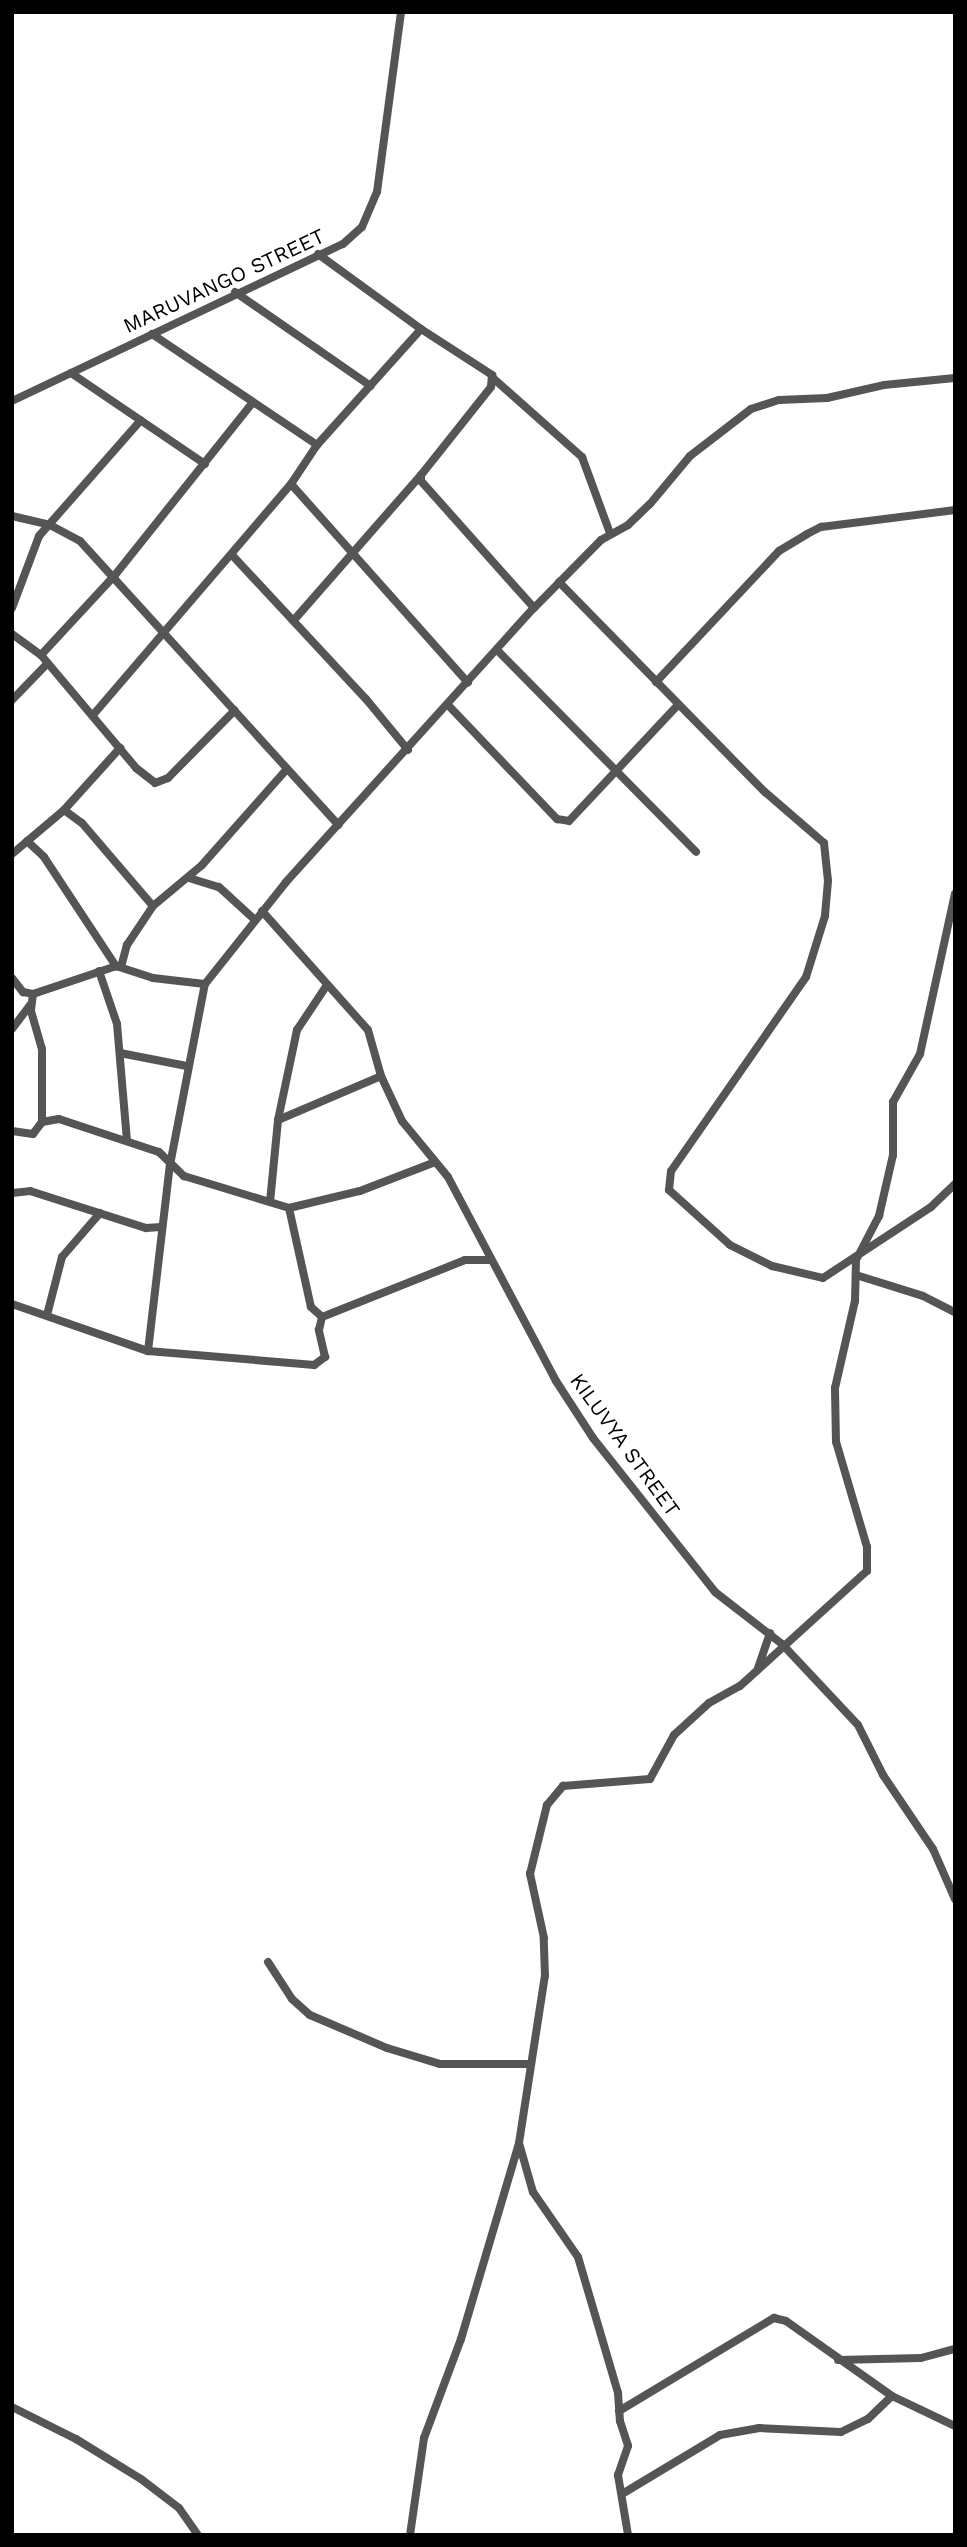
<!DOCTYPE html>
<style>
body{margin:0}
#map{position:relative;width:967px;height:2547px;overflow:hidden;background:#fff;font-family:"Work Sans",sans-serif}
div>[style]{position:absolute}
[style*='--x']{left:calc(var(--x)*1px);top:calc(var(--y)*1px);width:calc(var(--w)*1px);rotate:calc(var(--a)*1deg)}
.street>*{height:8px;margin:-4px;padding:0 4px;transform-origin:4px;border-radius:4px;background:#555}
span{translate:-50% -50%;white-space:nowrap;text-align:center;line-height:1.15;-webkit-text-stroke:5px #fff;paint-order:stroke}
.street-label{font-size:21px;color:#000}
.frame{position:absolute;inset:0;border:14px solid #000;pointer-events:none}
</style>
<div id="map">
<div class="street">
<i style="--x:318;--y:254;--w:127;--a:36.1"></i>
<i style="--x:421;--y:329;--w:85;--a:32.9"></i>
<i style="--x:492;--y:375;--w:12;--a:95"></i>
<i style="--x:491;--y:387;--w:112;--a:128.5"></i>
<i style="--x:421;--y:475;--w:6;--a:90"></i>
<i style="--x:421;--y:481;--w:170;--a:48.3"></i>
<i style="--x:235;--y:292;--w:165;--a:34.7"></i>
<i style="--x:152;--y:334;--w:199;--a:33.9"></i>
<i style="--x:71;--y:373;--w:162;--a:34.2"></i>
<i style="--x:494;--y:379;--w:118;--a:41.6"></i>
<i style="--x:582;--y:457;--w:81;--a:69.8"></i>
<i style="--x:12;--y:401;--w:366;--a:-25.4"></i>
<i style="--x:343;--y:244;--w:25;--a:-42"></i>
<i style="--x:362;--y:227;--w:38;--a:-67"></i>
<i style="--x:377;--y:192;--w:182;--a:-82.4"></i>
<i style="--x:291;--y:484;--w:266;--a:48.3"></i>
<i style="--x:12;--y:516;--w:39;--a:13"></i>
<i style="--x:50;--y:525;--w:34;--a:28"></i>
<i style="--x:80;--y:541;--w:384;--a:47.7"></i>
<i style="--x:232;--y:555;--w:197;--a:47.1"></i>
<i style="--x:366;--y:699;--w:66;--a:50.5"></i>
<i style="--x:559;--y:582;--w:294;--a:45.6"></i>
<i style="--x:765;--y:792;--w:78;--a:40.8"></i>
<i style="--x:824;--y:843;--w:38;--a:84"></i>
<i style="--x:828;--y:881;--w:35;--a:95"></i>
<i style="--x:825;--y:916;--w:64;--a:107.3"></i>
<i style="--x:806;--y:977;--w:236;--a:124.8"></i>
<i style="--x:671;--y:1171;--w:19;--a:96"></i>
<i style="--x:669;--y:1190;--w:82;--a:42"></i>
<i style="--x:730;--y:1245;--w:47;--a:26.6"></i>
<i style="--x:772;--y:1266;--w:52;--a:13.2"></i>
<i style="--x:823;--y:1278;--w:129;--a:-33.3"></i>
<i style="--x:931;--y:1207;--w:33;--a:-44"></i>
<i style="--x:12;--y:608;--w:77;--a:-69.4"></i>
<i style="--x:39;--y:536;--w:154;--a:-48.7"></i>
<i style="--x:294;--y:620;--w:193;--a:-48.8"></i>
<i style="--x:12;--y:634;--w:36;--a:36"></i>
<i style="--x:41;--y:655;--w:148;--a:49.9"></i>
<i style="--x:136;--y:768;--w:24;--a:38"></i>
<i style="--x:155;--y:783;--w:14;--a:-21"></i>
<i style="--x:168;--y:778;--w:95;--a:-45.4"></i>
<i style="--x:498;--y:651;--w:282;--a:45.4"></i>
<i style="--x:41;--y:655;--w:109;--a:-47.2"></i>
<i style="--x:115;--y:575;--w:221;--a:-51.4"></i>
<i style="--x:656;--y:682;--w:180;--a:-46.8"></i>
<i style="--x:779;--y:551;--w:33;--a:-31"></i>
<i style="--x:807;--y:534;--w:16;--a:-27"></i>
<i style="--x:821;--y:527;--w:135;--a:-7.2"></i>
<i style="--x:12;--y:700;--w:47;--a:-45.9"></i>
<i style="--x:448;--y:705;--w:158;--a:46.3"></i>
<i style="--x:557;--y:819;--w:12;--a:9"></i>
<i style="--x:569;--y:821;--w:159;--a:-46.8"></i>
<i style="--x:93;--y:715;--w:304;--a:-49.4"></i>
<i style="--x:291;--y:484;--w:47;--a:-56.3"></i>
<i style="--x:317;--y:445;--w:156;--a:-48.1"></i>
<i style="--x:64;--y:810;--w:22;--a:36"></i>
<i style="--x:82;--y:823;--w:109;--a:49.5"></i>
<i style="--x:27;--y:841;--w:23;--a:43"></i>
<i style="--x:44;--y:857;--w:131;--a:56.6"></i>
<i style="--x:12;--y:854;--w:68;--a:-40.2"></i>
<i style="--x:64;--y:810;--w:84;--a:-47.9"></i>
<i style="--x:189;--y:878;--w:31;--a:17"></i>
<i style="--x:219;--y:887;--w:49;--a:42.5"></i>
<i style="--x:262;--y:911;--w:159;--a:48.3"></i>
<i style="--x:368;--y:1030;--w:48;--a:74.2"></i>
<i style="--x:381;--y:1076;--w:50;--a:65"></i>
<i style="--x:402;--y:1121;--w:72;--a:50.6"></i>
<i style="--x:448;--y:1177;--w:231;--a:62.1"></i>
<i style="--x:556;--y:1381;--w:68;--a:57"></i>
<i style="--x:593;--y:1438;--w:196;--a:51.6"></i>
<i style="--x:715;--y:1592;--w:85;--a:37.8"></i>
<i style="--x:782;--y:1644;--w:111;--a:46.8"></i>
<i style="--x:858;--y:1725;--w:56;--a:63.4"></i>
<i style="--x:883;--y:1775;--w:89;--a:56"></i>
<i style="--x:933;--y:1849;--w:55;--a:66.3"></i>
<i style="--x:121;--y:967;--w:23;--a:-75"></i>
<i style="--x:127;--y:945;--w:47;--a:-56.3"></i>
<i style="--x:153;--y:906;--w:64;--a:-39.9"></i>
<i style="--x:202;--y:865;--w:128;--a:-48.5"></i>
<i style="--x:99;--y:971;--w:56;--a:71.2"></i>
<i style="--x:117;--y:1024;--w:117;--a:85.1"></i>
<i style="--x:12;--y:978;--w:18;--a:52"></i>
<i style="--x:23;--y:992;--w:10;--a:11"></i>
<i style="--x:33;--y:994;--w:88;--a:-18.6"></i>
<i style="--x:116;--y:966;--w:39;--a:18"></i>
<i style="--x:153;--y:978;--w:52;--a:6.6"></i>
<i style="--x:205;--y:984;--w:130;--a:-51.5"></i>
<i style="--x:286;--y:882;--w:370;--a:-47.9"></i>
<i style="--x:534;--y:608;--w:95;--a:-45.4"></i>
<i style="--x:601;--y:540;--w:31;--a:-29"></i>
<i style="--x:628;--y:525;--w:30;--a:-44"></i>
<i style="--x:650;--y:504;--w:62;--a:-50.2"></i>
<i style="--x:690;--y:456;--w:77;--a:-37.6"></i>
<i style="--x:751;--y:409;--w:29;--a:-18"></i>
<i style="--x:779;--y:400;--w:48;--a:-2.4"></i>
<i style="--x:827;--y:398;--w:58;--a:-12.8"></i>
<i style="--x:884;--y:385;--w:71;--a:-5.6"></i>
<i style="--x:33;--y:994;--w:17;--a:97"></i>
<i style="--x:31;--y:1011;--w:40;--a:74"></i>
<i style="--x:42;--y:1049;--w:73;--a:90"></i>
<i style="--x:12;--y:1029;--w:30;--a:-53"></i>
<i style="--x:120;--y:1053;--w:68;--a:11"></i>
<i style="--x:278;--y:1120;--w:112;--a:-23.1"></i>
<i style="--x:12;--y:1131;--w:21;--a:8"></i>
<i style="--x:33;--y:1134;--w:15;--a:-53"></i>
<i style="--x:42;--y:1122;--w:17;--a:-10"></i>
<i style="--x:59;--y:1119;--w:105;--a:18.3"></i>
<i style="--x:159;--y:1152;--w:35;--a:44"></i>
<i style="--x:184;--y:1176;--w:110;--a:16.9"></i>
<i style="--x:289;--y:1208;--w:73;--a:-13.5"></i>
<i style="--x:360;--y:1191;--w:80;--a:-21.1"></i>
<i style="--x:12;--y:1193;--w:18;--a:-6"></i>
<i style="--x:30;--y:1191;--w:122;--a:17.7"></i>
<i style="--x:146;--y:1228;--w:15;--a:-4"></i>
<i style="--x:270;--y:1202;--w:82;--a:-84.4"></i>
<i style="--x:278;--y:1120;--w:92;--a:-78.1"></i>
<i style="--x:297;--y:1030;--w:54;--a:-56.3"></i>
<i style="--x:289;--y:1208;--w:101;--a:77.5"></i>
<i style="--x:311;--y:1307;--w:15;--a:42"></i>
<i style="--x:856;--y:1275;--w:70;--a:17.4"></i>
<i style="--x:923;--y:1296;--w:36;--a:27"></i>
<i style="--x:12;--y:1304;--w:144;--a:19.1"></i>
<i style="--x:148;--y:1351;--w:167;--a:4.8"></i>
<i style="--x:314;--y:1365;--w:14;--a:-36"></i>
<i style="--x:325;--y:1357;--w:28;--a:-103"></i>
<i style="--x:319;--y:1330;--w:13;--a:-77"></i>
<i style="--x:322;--y:1317;--w:154;--a:-21.7"></i>
<i style="--x:465;--y:1260;--w:24;--a:0"></i>
<i style="--x:47;--y:1315;--w:60;--a:-75.5"></i>
<i style="--x:62;--y:1257;--w:58;--a:-49.2"></i>
<i style="--x:148;--y:1351;--w:187;--a:-83.3"></i>
<i style="--x:170;--y:1165;--w:184;--a:-79.1"></i>
<i style="--x:758;--y:1668;--w:37;--a:-71"></i>
<i style="--x:268;--y:1962;--w:44;--a:57"></i>
<i style="--x:292;--y:1999;--w:24;--a:42"></i>
<i style="--x:310;--y:2015;--w:84;--a:23.2"></i>
<i style="--x:387;--y:2048;--w:55;--a:16.8"></i>
<i style="--x:440;--y:2064;--w:88;--a:0"></i>
<i style="--x:519;--y:2143;--w:51;--a:74.1"></i>
<i style="--x:533;--y:2192;--w:79;--a:55.3"></i>
<i style="--x:578;--y:2257;--w:142;--a:73.6"></i>
<i style="--x:618;--y:2393;--w:28;--a:86"></i>
<i style="--x:620;--y:2421;--w:26;--a:72"></i>
<i style="--x:628;--y:2446;--w:31;--a:109"></i>
<i style="--x:618;--y:2475;--w:61;--a:80.5"></i>
<i style="--x:838;--y:2360;--w:83;--a:-1.4"></i>
<i style="--x:921;--y:2358;--w:35;--a:-15"></i>
<i style="--x:12;--y:2407;--w:72;--a:26.6"></i>
<i style="--x:76;--y:2439;--w:76;--a:31.6"></i>
<i style="--x:141;--y:2479;--w:48;--a:37.3"></i>
<i style="--x:179;--y:2508;--w:33;--a:55"></i>
<i style="--x:619;--y:2411;--w:181;--a:-31"></i>
<i style="--x:774;--y:2318;--w:12;--a:14"></i>
<i style="--x:786;--y:2321;--w:130;--a:35.3"></i>
<i style="--x:892;--y:2396;--w:70;--a:25.5"></i>
<i style="--x:622;--y:2494;--w:114;--a:-31"></i>
<i style="--x:720;--y:2435;--w:40;--a:-10"></i>
<i style="--x:759;--y:2428;--w:82;--a:2.8"></i>
<i style="--x:841;--y:2432;--w:30;--a:-26"></i>
<i style="--x:868;--y:2419;--w:33;--a:-44"></i>
<i style="--x:410;--y:2535;--w:98;--a:-81.8"></i>
<i style="--x:424;--y:2438;--w:106;--a:-69.5"></i>
<i style="--x:461;--y:2339;--w:204;--a:-73.5"></i>
<i style="--x:519;--y:2143;--w:169;--a:-81.2"></i>
<i style="--x:545;--y:1976;--w:38;--a:-92"></i>
<i style="--x:544;--y:1938;--w:66;--a:-102.3"></i>
<i style="--x:530;--y:1874;--w:71;--a:-76.2"></i>
<i style="--x:547;--y:1805;--w:25;--a:-50"></i>
<i style="--x:563;--y:1786;--w:87;--a:-4.6"></i>
<i style="--x:650;--y:1779;--w:50;--a:-61.4"></i>
<i style="--x:674;--y:1735;--w:47;--a:-42.4"></i>
<i style="--x:709;--y:1703;--w:35;--a:-29"></i>
<i style="--x:740;--y:1686;--w:171;--a:-42.2"></i>
<i style="--x:867;--y:1571;--w:24;--a:-90"></i>
<i style="--x:867;--y:1547;--w:109;--a:-106.4"></i>
<i style="--x:836;--y:1442;--w:54;--a:-91.1"></i>
<i style="--x:835;--y:1388;--w:89;--a:-77.1"></i>
<i style="--x:855;--y:1301;--w:41;--a:-88.6"></i>
<i style="--x:856;--y:1260;--w:50;--a:-62.4"></i>
<i style="--x:879;--y:1216;--w:63;--a:-77.1"></i>
<i style="--x:893;--y:1155;--w:53;--a:-90"></i>
<i style="--x:893;--y:1102;--w:55;--a:-60.6"></i>
<i style="--x:920;--y:1054;--w:164;--a:-77.7"></i>
</div>
<div class="street-label">
<span style="left:224px;top:281px;rotate:-25deg">MARUVANGO STREET</span>
<span style="left:625px;top:1445px;rotate:54deg">KILUVYA STREET</span>
</div>
<div class="frame"></div>
</div>
